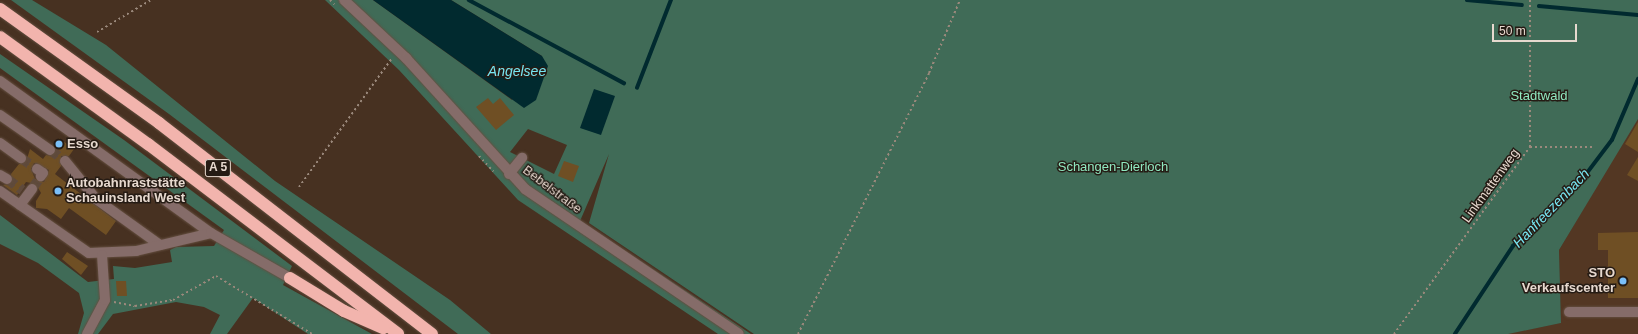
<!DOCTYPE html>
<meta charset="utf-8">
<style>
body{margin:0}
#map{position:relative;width:1638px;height:334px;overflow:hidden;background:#473121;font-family:Helvetica,sans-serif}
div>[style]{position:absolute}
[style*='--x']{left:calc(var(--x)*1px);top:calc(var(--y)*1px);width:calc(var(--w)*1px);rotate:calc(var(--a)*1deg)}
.built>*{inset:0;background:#533723}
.green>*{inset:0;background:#406b57}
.water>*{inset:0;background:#012a2f}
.stream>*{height:3.5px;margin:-1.75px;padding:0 1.75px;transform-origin:1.75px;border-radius:1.75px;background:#012a2f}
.building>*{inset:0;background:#6f4f24}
.minor-tunnel>*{height:10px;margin-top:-5px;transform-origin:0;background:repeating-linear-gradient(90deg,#5f4a3b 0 10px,transparent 0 15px)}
.path>*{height:2px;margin-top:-1px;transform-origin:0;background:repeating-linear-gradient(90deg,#9b897c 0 2px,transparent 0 5px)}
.roads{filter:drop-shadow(0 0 1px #644f40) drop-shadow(0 0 1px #644f40)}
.minor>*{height:10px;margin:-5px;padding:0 5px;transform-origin:5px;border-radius:5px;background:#856c69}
.highway>*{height:12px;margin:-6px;padding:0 6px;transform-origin:6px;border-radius:6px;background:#f2b4ad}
.dots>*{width:11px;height:11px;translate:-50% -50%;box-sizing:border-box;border:2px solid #251b14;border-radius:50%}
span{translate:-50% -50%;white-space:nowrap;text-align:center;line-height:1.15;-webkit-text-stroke:3px #251b14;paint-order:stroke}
.shield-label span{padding:1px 3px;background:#251b14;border:1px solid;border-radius:3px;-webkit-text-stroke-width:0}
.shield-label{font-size:12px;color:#e7d9cf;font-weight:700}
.park-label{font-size:13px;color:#90e8c0}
.poi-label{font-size:13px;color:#e7d9cf;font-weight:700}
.left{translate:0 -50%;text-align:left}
.right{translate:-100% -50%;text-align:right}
.street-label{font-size:13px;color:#e7d9cf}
.water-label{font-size:14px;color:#77e6f2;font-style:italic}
.scale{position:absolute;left:1492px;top:24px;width:85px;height:18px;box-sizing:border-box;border:2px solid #e7d9cf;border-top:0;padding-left:5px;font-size:12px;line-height:14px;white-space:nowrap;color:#e7d9cf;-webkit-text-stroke:3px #251b14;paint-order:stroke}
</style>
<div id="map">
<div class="built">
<i style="clip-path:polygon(1638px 117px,1638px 334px,1505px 334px,1561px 323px,1559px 250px)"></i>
</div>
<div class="green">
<i style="clip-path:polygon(11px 0,32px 0,106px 45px,275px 181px,450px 300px,491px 334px,458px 334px,169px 114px)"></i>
<i style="clip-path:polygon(evenodd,325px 0,373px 0,512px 100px,542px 56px,451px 0,1638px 0,1638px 119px,1559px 250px,1561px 323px,1508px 334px,754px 334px,589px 223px,609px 154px,580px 221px,751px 334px,718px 334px,518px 200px,399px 70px,325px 0,528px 129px,567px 145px,554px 174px,510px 152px,528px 129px)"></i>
<i style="clip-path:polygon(0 54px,124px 140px,292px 266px,283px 285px,372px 334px,308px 334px,253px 298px,227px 334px,210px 334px,220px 315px,204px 307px,176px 302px,113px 314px,98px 334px,78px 334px,84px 313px,79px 293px,38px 263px,0 244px,0 215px,88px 282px,114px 279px,113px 266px,135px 268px,172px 262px,170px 250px,176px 247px,214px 246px,224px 230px,0 68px)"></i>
</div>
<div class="water">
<i style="clip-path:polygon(373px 0,451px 0,542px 56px,548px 66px,536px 100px,524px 108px)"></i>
<i style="clip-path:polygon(594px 89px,615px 96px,601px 135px,580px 128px)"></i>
</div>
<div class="stream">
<i style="--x:469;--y:0;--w:176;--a:28.2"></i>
<i style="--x:1467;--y:0;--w:55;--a:5.2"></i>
<i style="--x:1539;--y:6;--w:99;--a:5.2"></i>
<i style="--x:637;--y:88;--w:94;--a:-68.9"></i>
<i style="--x:1455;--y:334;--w:105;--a:-56.6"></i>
<i style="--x:1513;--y:246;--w:99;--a:-44.2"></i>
<i style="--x:1584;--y:177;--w:46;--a:-52.9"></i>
<i style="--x:1612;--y:140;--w:66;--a:-66.9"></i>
</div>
<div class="building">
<i style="clip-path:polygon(488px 98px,493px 104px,500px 98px,514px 115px,496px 130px,476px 107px)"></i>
<i style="clip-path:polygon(1638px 122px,1638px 152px,1625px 144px)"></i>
<i style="clip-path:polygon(evenodd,59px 138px,74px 149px,69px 156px,61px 156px,61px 166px,55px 174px,116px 221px,106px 235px,69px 208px,61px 219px,47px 209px,36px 208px,36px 201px,41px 193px,36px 184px,26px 182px,17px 195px,3px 185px,12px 183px,11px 174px,19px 164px,26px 162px,30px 149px,43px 159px,46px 155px,52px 156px,59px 138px,34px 163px,49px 170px,44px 182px,35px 179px,31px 169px,34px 163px)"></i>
<i style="clip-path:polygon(1638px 157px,1638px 181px,1627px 175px)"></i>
<i style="clip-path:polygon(564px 161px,579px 166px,573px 182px,558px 176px)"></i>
<i style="clip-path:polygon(1638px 232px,1638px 298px,1608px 298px,1608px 250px,1598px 250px,1598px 233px)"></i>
<i style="clip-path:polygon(67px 252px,88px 266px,81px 275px,62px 259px)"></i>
<i style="clip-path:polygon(116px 281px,126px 281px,127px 296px,117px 296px)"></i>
</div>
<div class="minor-tunnel">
<i style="--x:50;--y:150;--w:19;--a:36"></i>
<i style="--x:21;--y:158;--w:19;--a:35"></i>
<i style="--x:7;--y:179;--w:19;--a:36"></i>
<i style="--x:32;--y:189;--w:16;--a:-55"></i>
</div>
<div class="path">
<i style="--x:330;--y:0;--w:6;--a:45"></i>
<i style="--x:97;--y:32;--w:63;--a:-30.7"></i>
<i style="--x:1530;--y:147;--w:64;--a:0"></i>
<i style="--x:479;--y:156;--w:21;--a:47"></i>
<i style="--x:299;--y:187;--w:159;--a:-54.2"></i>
<i style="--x:114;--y:302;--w:21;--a:11"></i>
<i style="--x:135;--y:306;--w:38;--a:-9"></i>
<i style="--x:173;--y:300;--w:49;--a:-29.2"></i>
<i style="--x:216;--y:276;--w:112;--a:31.1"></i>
<i style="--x:798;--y:334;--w:292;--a:-63.3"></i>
<i style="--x:929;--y:73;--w:79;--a:-67"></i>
<i style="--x:1394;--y:334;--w:231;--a:-54"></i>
<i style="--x:1530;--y:147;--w:147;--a:-90"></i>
</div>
<div class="roads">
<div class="minor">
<i style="--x:344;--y:0;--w:85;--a:43.1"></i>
<i style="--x:406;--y:58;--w:177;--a:47.7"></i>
<i style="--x:525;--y:189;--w:258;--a:34.1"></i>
<i style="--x:0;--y:81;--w:260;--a:35.8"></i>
<i style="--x:0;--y:115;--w:61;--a:35"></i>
<i style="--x:0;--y:143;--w:26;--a:36"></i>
<i style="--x:65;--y:161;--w:49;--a:50.8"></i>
<i style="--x:96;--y:199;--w:79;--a:35.7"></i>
<i style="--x:37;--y:169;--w:7;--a:34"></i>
<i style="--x:43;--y:173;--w:4;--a:124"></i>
<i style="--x:509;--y:174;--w:21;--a:-51"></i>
<i style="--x:0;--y:175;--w:8;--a:30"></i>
<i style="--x:0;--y:191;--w:108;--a:34.9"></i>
<i style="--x:89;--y:253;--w:47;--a:-2.4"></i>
<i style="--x:136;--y:251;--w:77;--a:-13.5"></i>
<i style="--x:211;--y:233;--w:91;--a:29.7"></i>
<i style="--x:20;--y:205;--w:20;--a:-53"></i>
<i style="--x:1569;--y:312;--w:69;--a:0"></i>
<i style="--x:87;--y:334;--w:38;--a:-62"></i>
<i style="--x:105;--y:300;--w:45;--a:-93.8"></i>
</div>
<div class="highway">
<i style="--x:0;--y:9;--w:196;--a:35.6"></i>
<i style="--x:159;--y:123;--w:345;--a:37.7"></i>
<i style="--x:0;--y:37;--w:183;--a:35.9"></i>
<i style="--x:148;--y:144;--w:314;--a:37.2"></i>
<i style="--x:290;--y:278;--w:63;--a:31.4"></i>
<i style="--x:344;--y:311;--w:43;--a:23.6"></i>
</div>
</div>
<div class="dots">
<i style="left:59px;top:144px;background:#7abff8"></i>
<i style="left:58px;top:191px;background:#7abff8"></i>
<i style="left:1623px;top:281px;background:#7abff8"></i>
</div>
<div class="shield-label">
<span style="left:218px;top:168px">A 5</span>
</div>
<div class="park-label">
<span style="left:1539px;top:96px">Stadtwald</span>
<span style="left:1113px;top:167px">Schangen-Dierloch</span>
</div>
<div class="poi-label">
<span class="left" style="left:67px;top:144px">Esso</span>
<span class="left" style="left:66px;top:191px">Autobahnraststätte<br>Schauinsland West</span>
<span class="right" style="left:1615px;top:281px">STO<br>Verkaufscenter</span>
</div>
<div class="street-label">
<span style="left:1491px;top:186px;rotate:-54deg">Linkmattenweg</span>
<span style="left:552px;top:190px;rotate:37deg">Bebelstraße</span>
</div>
<div class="water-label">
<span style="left:517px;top:71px">Angelsee</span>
<span style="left:1551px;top:208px;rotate:-46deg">Hanfreezenbach</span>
</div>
<div class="scale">50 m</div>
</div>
